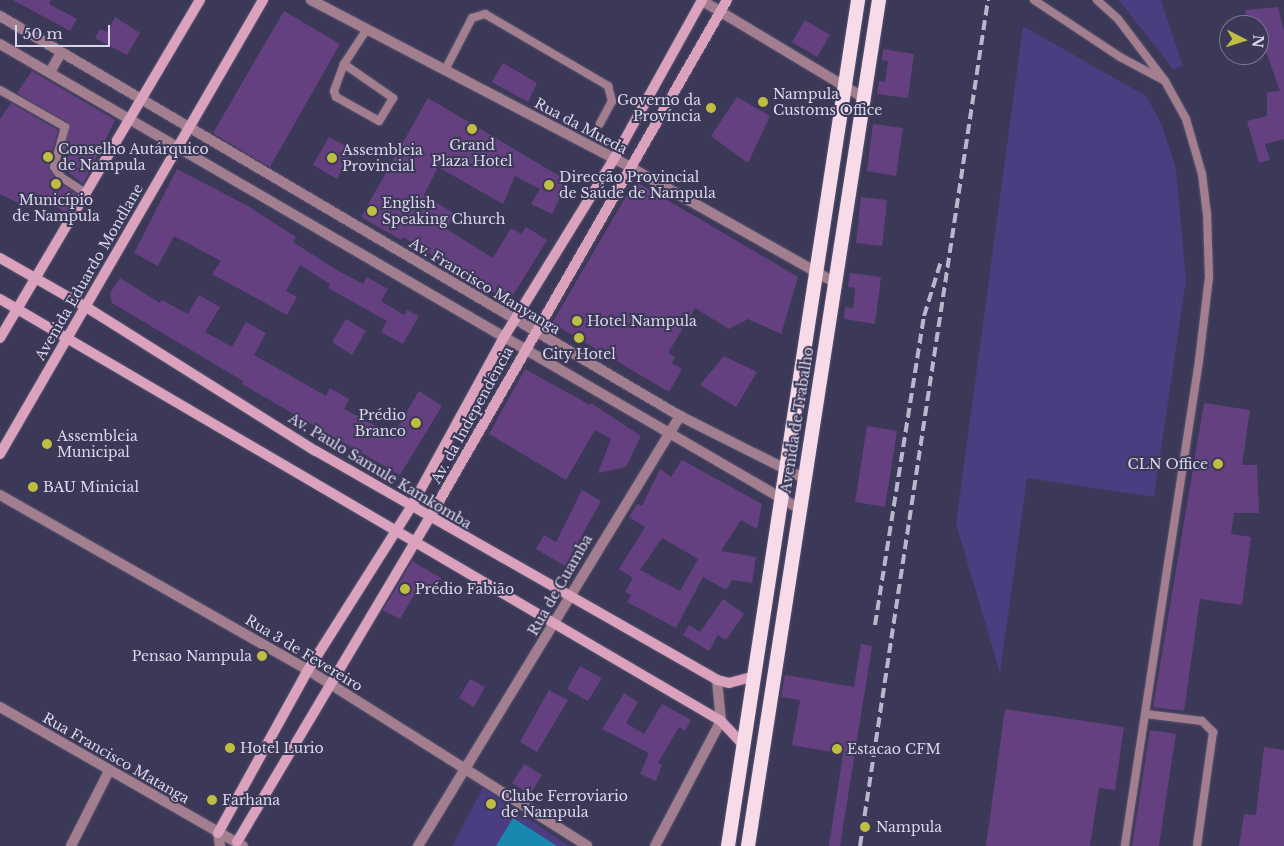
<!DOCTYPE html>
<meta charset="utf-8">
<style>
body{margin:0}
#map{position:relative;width:1284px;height:846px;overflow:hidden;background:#3c3857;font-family:"Libre Baskerville",serif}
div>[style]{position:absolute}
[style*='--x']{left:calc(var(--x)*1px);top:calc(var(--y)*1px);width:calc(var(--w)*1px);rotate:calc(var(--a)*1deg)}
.green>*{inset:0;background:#4a3e80}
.water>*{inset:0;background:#1888b0}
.building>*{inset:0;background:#654081}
.roads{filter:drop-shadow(0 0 1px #585572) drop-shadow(0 0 1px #585572)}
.service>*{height:8px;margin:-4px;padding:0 4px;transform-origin:4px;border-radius:4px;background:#a27e8e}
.minor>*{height:10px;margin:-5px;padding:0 5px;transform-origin:5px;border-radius:5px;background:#a27e8e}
.secondary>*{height:10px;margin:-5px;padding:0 5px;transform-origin:5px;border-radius:5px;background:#daa2bc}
.trunk>*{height:14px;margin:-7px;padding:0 7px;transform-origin:7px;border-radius:7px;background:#f8dbe8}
.rail>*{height:4px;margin-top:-2px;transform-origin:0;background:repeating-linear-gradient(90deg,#b9b7cc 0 10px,transparent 0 15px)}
.dots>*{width:14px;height:14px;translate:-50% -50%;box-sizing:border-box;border:2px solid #3c3857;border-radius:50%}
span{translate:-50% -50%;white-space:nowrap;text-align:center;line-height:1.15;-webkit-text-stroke:4px #3c3857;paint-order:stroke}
.poi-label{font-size:14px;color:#d9d8eb}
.left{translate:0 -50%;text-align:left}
.right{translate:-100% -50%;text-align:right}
.street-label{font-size:14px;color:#d9d8eb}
.north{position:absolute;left:1219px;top:15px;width:50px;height:50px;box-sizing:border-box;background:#3c3857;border:1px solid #7b7892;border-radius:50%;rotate:95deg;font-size:14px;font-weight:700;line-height:20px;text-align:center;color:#d9d8eb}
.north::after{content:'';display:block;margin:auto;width:18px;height:22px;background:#bfbe42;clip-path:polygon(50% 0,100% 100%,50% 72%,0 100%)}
.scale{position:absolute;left:15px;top:25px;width:95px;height:22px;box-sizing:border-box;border:2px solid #d9d8eb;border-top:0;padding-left:6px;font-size:15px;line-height:18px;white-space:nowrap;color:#d9d8eb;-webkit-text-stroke:4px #3c3857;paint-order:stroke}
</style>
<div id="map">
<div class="green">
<i style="clip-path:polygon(1119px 0,1161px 0,1183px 66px,1173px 69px)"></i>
<i style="clip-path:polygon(1023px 26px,1146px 96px,1161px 123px,1176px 168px,1186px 280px,1154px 497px,1027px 478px,1000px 673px,956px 524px)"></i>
<i style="clip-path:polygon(483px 788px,569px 846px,452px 846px)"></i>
</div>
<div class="water">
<i style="clip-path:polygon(513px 818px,557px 846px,496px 846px)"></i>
</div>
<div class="building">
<i style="clip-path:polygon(13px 0,51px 0,49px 4px,77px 19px,70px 31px)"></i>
<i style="clip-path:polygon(1278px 7px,1284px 31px,1284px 139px,1265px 144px,1270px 160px,1259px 163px,1247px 121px,1267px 116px,1267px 92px,1280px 91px,1264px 46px,1259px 47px,1259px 23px,1247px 25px,1245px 10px)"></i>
<i style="clip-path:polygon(284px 11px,340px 44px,270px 167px,213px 133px)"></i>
<i style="clip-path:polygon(115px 17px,140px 33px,127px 55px,95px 38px,100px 29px,107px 32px)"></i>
<i style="clip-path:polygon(805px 20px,830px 35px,817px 57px,792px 42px)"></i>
<i style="clip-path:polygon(883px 49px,914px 54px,908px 98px,877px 94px,879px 81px,885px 82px,888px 61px,882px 60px)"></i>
<i style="clip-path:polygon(503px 63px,537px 83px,528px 102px,492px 82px)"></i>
<i style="clip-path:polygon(32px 71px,115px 120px,83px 184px,60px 166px,69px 123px,17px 93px)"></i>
<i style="clip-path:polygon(737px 97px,770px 116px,748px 163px,711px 136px)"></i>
<i style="clip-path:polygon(428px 98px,568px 181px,552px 214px,531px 204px,540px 189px,515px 176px,503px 204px,438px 167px,424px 195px,455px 214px,446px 229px,493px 258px,511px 228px,521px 234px,526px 227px,547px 240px,509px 302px,403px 237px,401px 240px,361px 217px)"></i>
<i style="clip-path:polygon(11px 103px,58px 130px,48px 168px,58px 182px,77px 194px,66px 213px,36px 194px,28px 208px,0 194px,0 119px)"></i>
<i style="clip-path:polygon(873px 124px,903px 128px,896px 176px,867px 171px)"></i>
<i style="clip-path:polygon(329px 137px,353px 150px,337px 179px,313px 165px)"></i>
<i style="clip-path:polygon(177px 169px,248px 206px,296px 237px,293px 242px,335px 269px,363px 284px,367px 277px,388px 289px,381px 301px,404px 315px,407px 310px,419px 316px,403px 344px,381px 332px,387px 321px,328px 288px,330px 284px,300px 265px,286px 291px,297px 297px,287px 315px,212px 274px,221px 261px,174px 236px,158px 266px,134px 253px)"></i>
<i style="clip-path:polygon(635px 181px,798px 277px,781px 334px,748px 319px,729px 329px,695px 308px,668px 353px,675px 357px,672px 363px,682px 369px,669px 392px,552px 323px)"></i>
<i style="clip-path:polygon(861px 197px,887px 200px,882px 246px,856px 243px)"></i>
<i style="clip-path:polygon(850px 273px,881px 277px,875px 324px,844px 319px,845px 307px,853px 308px,855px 288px,848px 287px)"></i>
<i style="clip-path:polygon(120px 278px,160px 303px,162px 300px,188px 314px,199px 295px,220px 307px,205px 332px,232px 347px,246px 322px,266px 333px,254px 355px,326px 396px,330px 388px,349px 399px,344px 409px,393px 435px,419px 391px,442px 406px,400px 475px,242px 384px,243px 381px,112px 303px,110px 293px)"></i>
<i style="clip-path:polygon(346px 319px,366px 331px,352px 355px,332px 342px)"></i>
<i style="clip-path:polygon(724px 356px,757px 372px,736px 407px,700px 385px)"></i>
<i style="clip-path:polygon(525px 369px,590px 405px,591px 403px,641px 436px,626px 467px,598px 473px,611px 439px,595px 430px,566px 480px,489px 434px)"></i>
<i style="clip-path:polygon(1204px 403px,1250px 410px,1242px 465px,1257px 465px,1259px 513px,1234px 513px,1231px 534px,1251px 537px,1242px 605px,1200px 599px,1184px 711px,1153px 707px)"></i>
<i style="clip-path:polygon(867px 426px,897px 431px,885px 507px,855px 502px)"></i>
<i style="clip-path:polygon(evenodd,682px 460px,762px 504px,757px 529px,741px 520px,721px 551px,756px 557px,752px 583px,732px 580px,726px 590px,703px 577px,676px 628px,627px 602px,631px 595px,625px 592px,633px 578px,619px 569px,645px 527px,629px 517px,637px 504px,642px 506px,660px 469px,671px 477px,682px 460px,662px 538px,698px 559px,680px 591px,640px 570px,662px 538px)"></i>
<i style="clip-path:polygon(582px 490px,601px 501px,565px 566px,536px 549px,544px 535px,556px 542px)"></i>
<i style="clip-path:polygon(412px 561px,441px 578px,432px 592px,420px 585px,400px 619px,383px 610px)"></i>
<i style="clip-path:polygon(723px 599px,744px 614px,726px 640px,718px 635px,709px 651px,683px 635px,689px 625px,700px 632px)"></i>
<i style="clip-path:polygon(861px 644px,872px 646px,840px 846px,829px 846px,843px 754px,792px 745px,800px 700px,781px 697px,785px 675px,854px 687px)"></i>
<i style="clip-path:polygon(580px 666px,602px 678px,588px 701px,567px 689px)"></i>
<i style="clip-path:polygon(470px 679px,485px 687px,474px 707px,459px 698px)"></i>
<i style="clip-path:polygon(549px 690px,568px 700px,537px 752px,520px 742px)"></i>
<i style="clip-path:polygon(624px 693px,638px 702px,626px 723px,644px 734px,662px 704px,691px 720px,685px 731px,679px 727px,658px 763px,662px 765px,656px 781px,640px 774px,649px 753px,602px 729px)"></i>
<i style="clip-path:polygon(1005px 709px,1124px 727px,1115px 790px,1099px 788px,1090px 846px,986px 846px)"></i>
<i style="clip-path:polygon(1150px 730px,1176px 734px,1170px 772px,1159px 846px,1132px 846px)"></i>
<i style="clip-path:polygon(1264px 747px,1284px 750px,1284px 846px,1239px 846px,1244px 814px,1256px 815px)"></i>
<i style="clip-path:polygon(524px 764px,542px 775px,530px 795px,512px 783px)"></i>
</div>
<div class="roads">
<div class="service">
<i style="--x:1034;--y:0;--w:103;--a:33.5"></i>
<i style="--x:1120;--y:57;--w:49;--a:28.1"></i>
<i style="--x:1097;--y:0;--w:28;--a:42"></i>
<i style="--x:1118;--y:19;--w:78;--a:52.8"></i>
<i style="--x:1165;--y:81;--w:43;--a:61.1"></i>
<i style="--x:1186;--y:119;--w:57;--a:73.8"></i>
<i style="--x:1202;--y:174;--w:39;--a:83"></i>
<i style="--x:1207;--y:213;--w:64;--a:88.2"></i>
<i style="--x:1209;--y:277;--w:85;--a:96.8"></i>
<i style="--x:1199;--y:361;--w:491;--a:98.7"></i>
<i style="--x:344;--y:64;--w:60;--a:34.8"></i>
<i style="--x:393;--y:98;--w:27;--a:121"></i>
<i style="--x:379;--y:121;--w:49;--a:-150.8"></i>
<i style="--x:336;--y:97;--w:6;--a:-108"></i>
<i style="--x:334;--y:91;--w:29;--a:-70"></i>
<i style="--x:344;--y:64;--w:42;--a:-56.7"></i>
<i style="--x:445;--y:70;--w:59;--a:-62.6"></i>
<i style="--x:472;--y:18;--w:14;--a:-17"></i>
<i style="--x:485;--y:14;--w:143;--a:30.3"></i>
<i style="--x:608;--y:86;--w:16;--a:75"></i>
<i style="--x:612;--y:101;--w:26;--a:118"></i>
<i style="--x:0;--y:90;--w:75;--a:29.6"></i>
<i style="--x:65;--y:127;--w:41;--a:105.4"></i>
<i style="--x:54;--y:167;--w:12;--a:55"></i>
<i style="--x:61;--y:177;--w:30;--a:33"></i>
<i style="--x:1146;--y:714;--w:56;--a:7.1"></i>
<i style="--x:1202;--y:721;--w:16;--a:45"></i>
<i style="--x:1213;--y:732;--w:115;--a:98"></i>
</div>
<div class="minor">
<i style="--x:311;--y:0;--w:360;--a:27.6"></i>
<i style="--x:630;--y:167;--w:234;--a:29.4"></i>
<i style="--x:701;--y:0;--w:190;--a:31"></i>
<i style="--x:0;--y:16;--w:789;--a:30.47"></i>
<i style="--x:680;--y:416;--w:140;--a:26.7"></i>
<i style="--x:0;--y:44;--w:925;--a:30.17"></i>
<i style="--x:50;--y:72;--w:22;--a:-60"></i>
<i style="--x:0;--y:495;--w:354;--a:29.6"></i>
<i style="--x:308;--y:670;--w:330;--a:32.2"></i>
<i style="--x:0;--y:707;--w:280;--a:29.8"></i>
<i style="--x:218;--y:833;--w:13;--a:81"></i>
<i style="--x:71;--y:846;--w:84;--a:-63.1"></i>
<i style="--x:418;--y:846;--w:504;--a:-58.65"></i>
<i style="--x:655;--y:846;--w:141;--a:-62.2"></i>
<i style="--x:721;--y:721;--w:41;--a:-95.6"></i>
</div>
<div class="secondary">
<i style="--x:0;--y:258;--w:99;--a:29.7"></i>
<i style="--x:86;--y:307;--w:271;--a:32.1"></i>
<i style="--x:316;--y:451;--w:462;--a:29.7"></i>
<i style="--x:717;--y:680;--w:12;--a:14"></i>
<i style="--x:729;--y:683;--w:27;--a:-15"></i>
<i style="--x:0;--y:299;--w:835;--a:30.34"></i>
<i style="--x:721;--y:721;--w:34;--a:47"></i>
<i style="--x:0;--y:338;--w:393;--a:-59.4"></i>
<i style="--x:0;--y:454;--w:525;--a:-59.92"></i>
<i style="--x:218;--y:833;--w:186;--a:-61.1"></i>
<i style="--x:308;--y:670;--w:193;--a:-57.7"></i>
<i style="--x:411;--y:507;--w:194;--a:-61.3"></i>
<i style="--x:504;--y:337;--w:209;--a:-58.3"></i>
<i style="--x:614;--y:159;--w:182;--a:-61"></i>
<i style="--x:237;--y:842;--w:378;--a:-59.3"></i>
<i style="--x:430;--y:517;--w:596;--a:-60.12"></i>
</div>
<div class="trunk">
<i style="--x:728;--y:846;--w:856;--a:-81.26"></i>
<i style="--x:748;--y:846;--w:856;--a:-81.2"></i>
</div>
</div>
<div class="rail">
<i style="--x:875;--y:625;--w:313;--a:-81"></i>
<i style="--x:924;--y:316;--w:58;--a:-72.8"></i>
<i style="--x:860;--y:846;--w:856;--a:-81.4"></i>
</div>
<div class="dots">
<i style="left:763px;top:102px;background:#bfbe42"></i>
<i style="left:711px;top:108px;background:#bfbe42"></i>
<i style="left:472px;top:129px;background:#bfbe42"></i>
<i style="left:48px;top:157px;background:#bfbe42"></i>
<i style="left:332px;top:158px;background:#bfbe42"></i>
<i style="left:56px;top:184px;background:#bfbe42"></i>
<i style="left:549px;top:185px;background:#bfbe42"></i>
<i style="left:372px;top:211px;background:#bfbe42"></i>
<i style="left:577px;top:321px;background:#bfbe42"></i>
<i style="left:579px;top:338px;background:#bfbe42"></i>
<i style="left:416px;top:423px;background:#bfbe42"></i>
<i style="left:47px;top:444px;background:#bfbe42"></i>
<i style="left:1218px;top:464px;background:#bfbe42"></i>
<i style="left:33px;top:487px;background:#bfbe42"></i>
<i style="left:405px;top:589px;background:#bfbe42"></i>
<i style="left:262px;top:656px;background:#bfbe42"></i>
<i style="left:230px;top:748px;background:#bfbe42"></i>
<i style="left:837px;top:749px;background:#bfbe42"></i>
<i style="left:212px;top:800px;background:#bfbe42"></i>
<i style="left:491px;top:804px;background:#bfbe42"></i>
<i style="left:865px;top:827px;background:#bfbe42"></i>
</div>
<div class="poi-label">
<span class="left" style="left:773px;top:102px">Nampula<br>Customs Office</span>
<span class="right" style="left:701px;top:108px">Governo da<br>Província</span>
<span style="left:472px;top:153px">Grand<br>Plaza Hotel</span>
<span class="left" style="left:58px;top:157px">Conselho Autárquico<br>de Nampula</span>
<span class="left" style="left:342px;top:158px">Assembleia<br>Provincial</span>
<span class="left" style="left:559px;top:185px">Direcção Provincial<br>de Saúde de Nampula</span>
<span style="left:56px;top:208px">Município<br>de Nampula</span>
<span class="left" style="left:382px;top:211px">English<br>Speaking Church</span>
<span class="left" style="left:587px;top:321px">Hotel Nampula</span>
<span style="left:579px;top:354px">City Hotel</span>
<span class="right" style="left:406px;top:423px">Prédio<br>Branco</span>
<span class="left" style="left:57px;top:444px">Assembleia<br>Municipal</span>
<span class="right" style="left:1208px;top:464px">CLN Office</span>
<span class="left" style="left:43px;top:487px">BAU Minicial</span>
<span class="left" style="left:415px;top:589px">Prédio Fabião</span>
<span class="right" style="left:252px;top:656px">Pensao Nampula</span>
<span class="left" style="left:240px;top:748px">Hotel Lurio</span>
<span class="left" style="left:847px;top:749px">Estacao CFM</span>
<span class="left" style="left:501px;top:804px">Clube Ferroviario<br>de Nampula</span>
<span class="left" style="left:222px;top:800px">Farhana</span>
<span class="left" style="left:876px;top:827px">Nampula</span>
</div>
<div class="street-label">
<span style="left:581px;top:126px;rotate:28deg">Rua da Mueda</span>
<span style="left:89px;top:272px;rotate:-60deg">Avenida Eduardo Mondlane</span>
<span style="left:485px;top:286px;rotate:31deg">Av. Francisco Manyanga</span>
<span style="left:472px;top:415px;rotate:-61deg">Av. da Independência</span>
<span style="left:797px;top:420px;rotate:-81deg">Avenida de Trabalho</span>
<span style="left:380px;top:471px;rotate:31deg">Av. Paulo Samule Kamkomba</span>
<span style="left:560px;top:585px;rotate:-60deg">Rua de Cuamba</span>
<span style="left:304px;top:653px;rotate:31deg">Rua 3 de Fevereiro</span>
<span style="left:116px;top:758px;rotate:30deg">Rua Francisco Matanga</span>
</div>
<div class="north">N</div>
<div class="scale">50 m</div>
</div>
